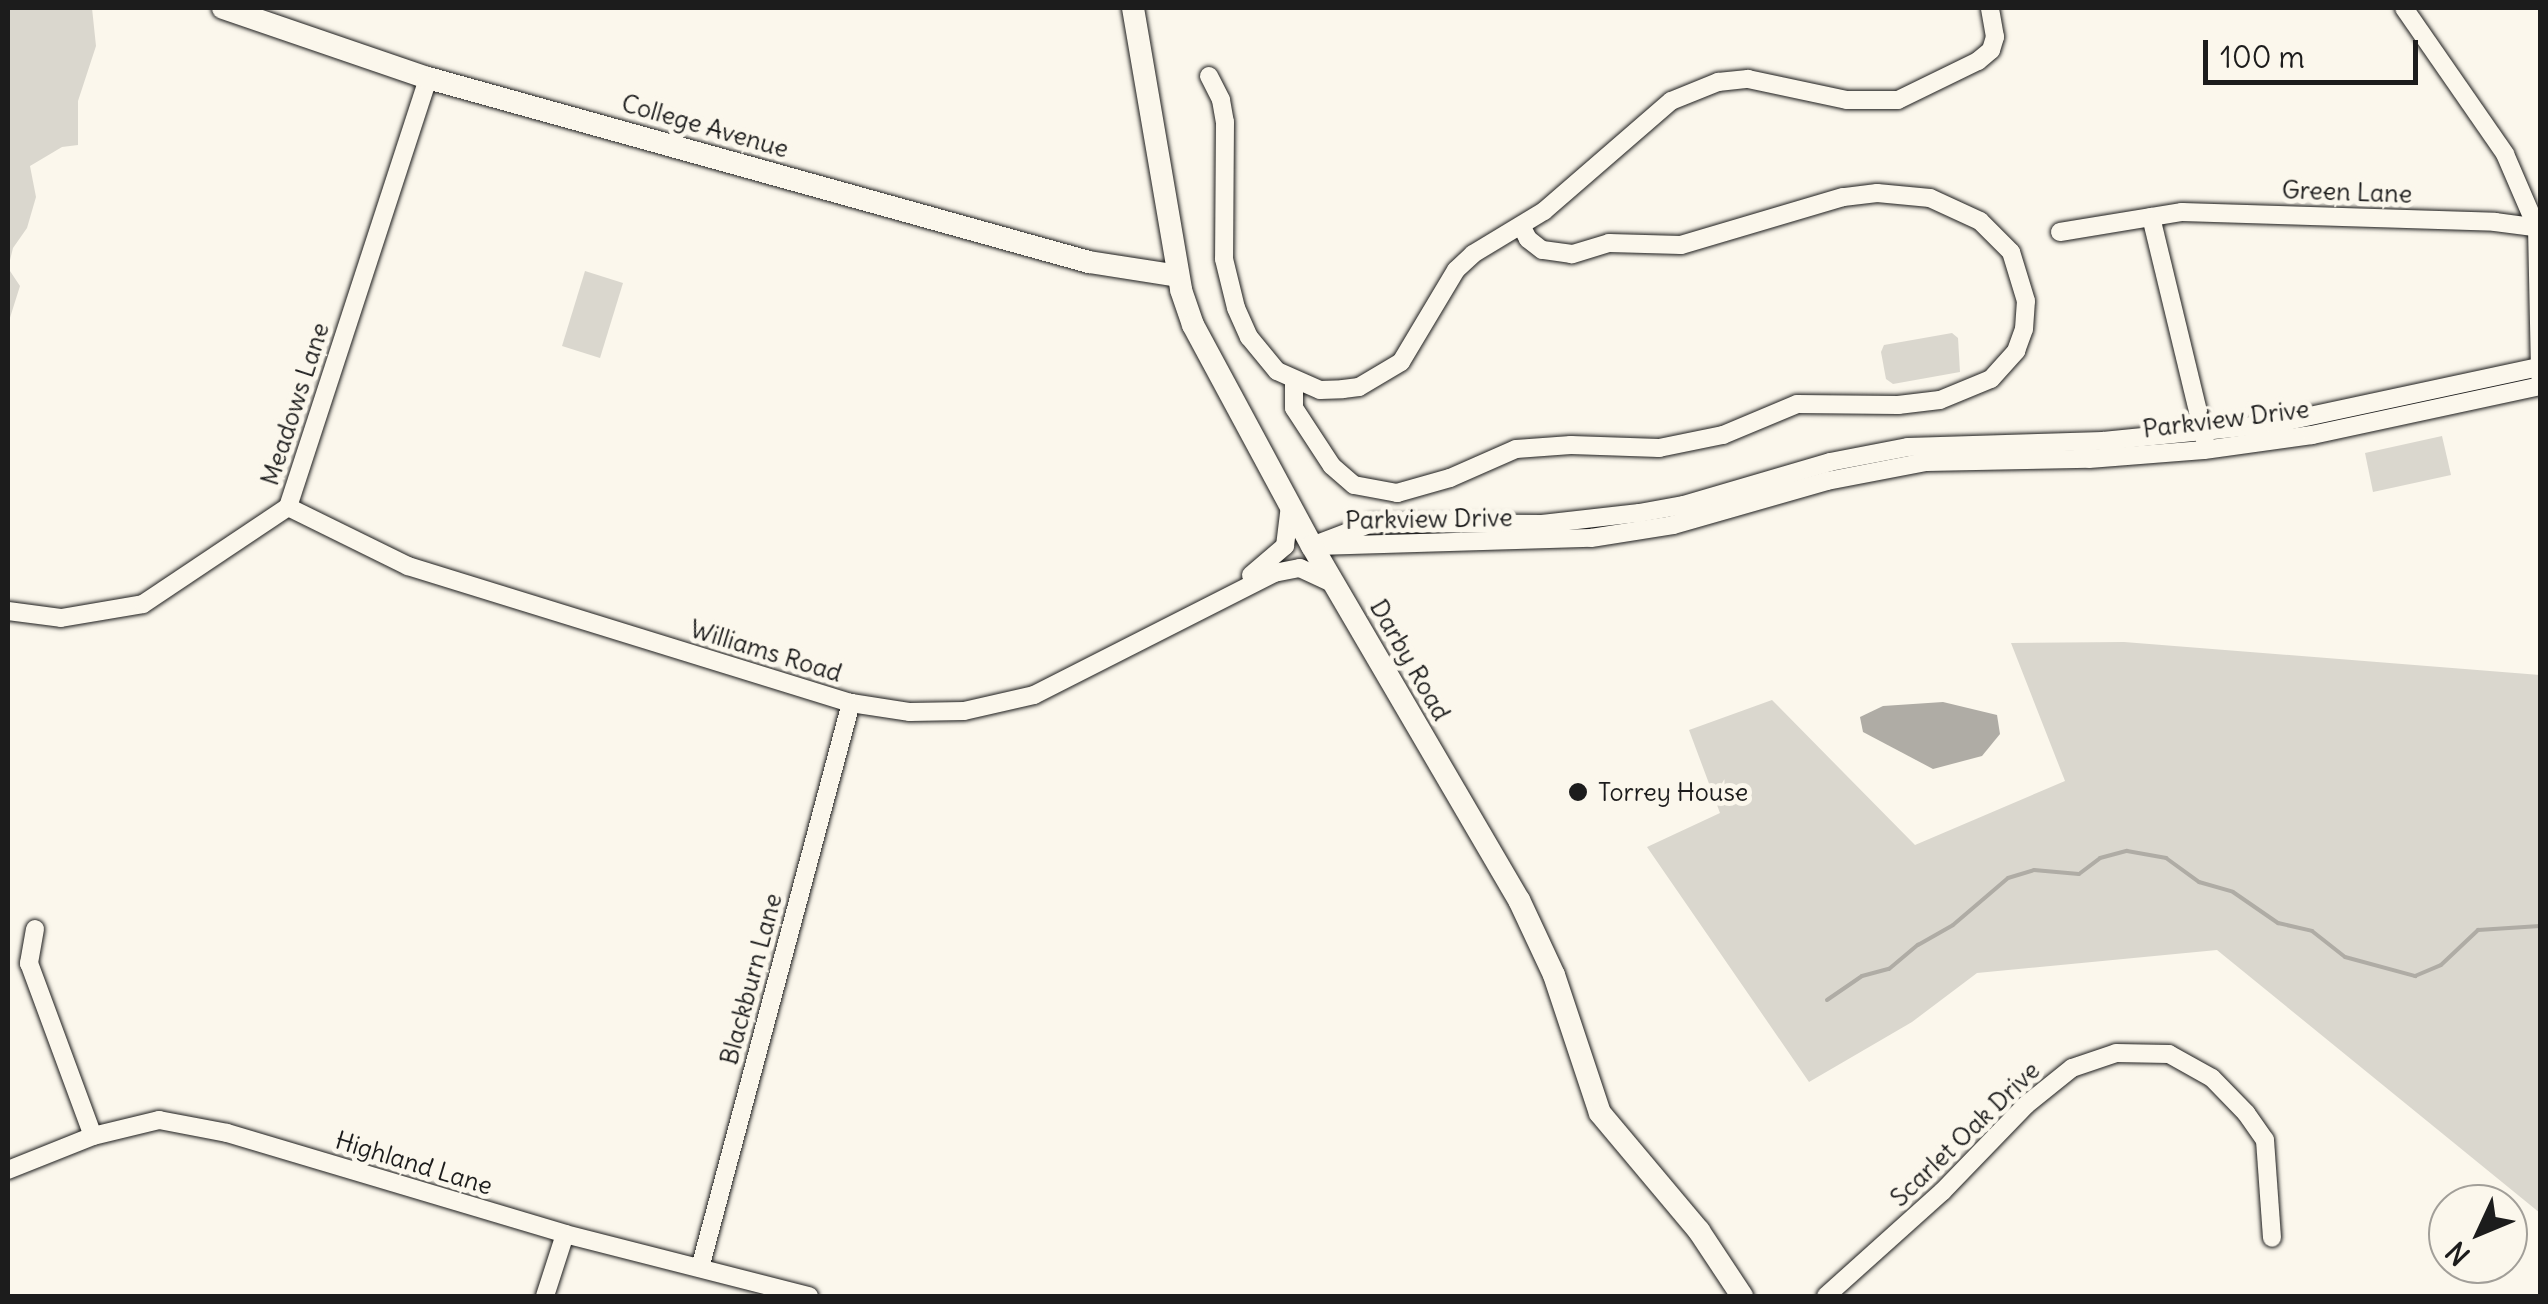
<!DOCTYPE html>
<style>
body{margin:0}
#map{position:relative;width:2548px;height:1304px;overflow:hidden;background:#fbf7ec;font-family:Delius,sans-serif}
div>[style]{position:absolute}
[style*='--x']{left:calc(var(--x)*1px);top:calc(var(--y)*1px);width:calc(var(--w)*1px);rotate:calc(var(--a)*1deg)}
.green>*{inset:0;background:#dad7ce}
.water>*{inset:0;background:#afaca5}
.stream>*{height:4px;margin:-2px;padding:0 2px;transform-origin:2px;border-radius:2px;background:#afaca5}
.roads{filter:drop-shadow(0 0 2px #1c1c1c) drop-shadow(0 0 2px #1c1c1c)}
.minor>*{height:18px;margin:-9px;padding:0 9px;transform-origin:9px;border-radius:9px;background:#fbf7ec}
.major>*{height:22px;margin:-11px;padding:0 11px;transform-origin:11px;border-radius:11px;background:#fbf7ec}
.dots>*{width:28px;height:28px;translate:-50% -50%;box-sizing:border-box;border:5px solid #fbf7ec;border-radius:50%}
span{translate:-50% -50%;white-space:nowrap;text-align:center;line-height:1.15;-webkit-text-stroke:10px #fbf7ec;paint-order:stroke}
.street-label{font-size:25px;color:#1c1c1c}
.poi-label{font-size:25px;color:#1c1c1c}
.left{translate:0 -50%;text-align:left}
.frame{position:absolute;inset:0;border:10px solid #1c1c1c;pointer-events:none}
.north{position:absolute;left:2428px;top:1184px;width:100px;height:100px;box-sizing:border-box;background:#fbf7ec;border:2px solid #a29f99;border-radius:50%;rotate:226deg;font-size:28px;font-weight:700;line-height:40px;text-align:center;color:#1c1c1c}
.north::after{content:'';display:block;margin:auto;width:35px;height:45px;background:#1c1c1c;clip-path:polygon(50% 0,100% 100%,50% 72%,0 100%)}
.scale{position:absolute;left:2203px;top:40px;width:215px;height:45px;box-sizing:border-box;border:5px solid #1c1c1c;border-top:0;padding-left:12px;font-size:30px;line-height:35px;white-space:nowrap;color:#1c1c1c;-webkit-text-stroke:8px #fbf7ec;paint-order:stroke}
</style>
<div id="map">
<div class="green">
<i style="clip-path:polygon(8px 8px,92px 8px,96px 46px,78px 101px,78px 145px,62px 147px,30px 166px,36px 197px,27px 228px,13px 248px,8px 268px,20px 286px,8px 324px,8px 350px)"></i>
<i style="clip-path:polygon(585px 271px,623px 283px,600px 358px,562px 346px)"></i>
<i style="clip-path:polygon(1952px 333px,1958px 338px,1960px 372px,1893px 384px,1886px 379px,1881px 352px,1884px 345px)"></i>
<i style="clip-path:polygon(2442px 436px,2451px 475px,2373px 492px,2365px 453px)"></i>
<i style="clip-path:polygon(2124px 642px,2540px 675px,2540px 1213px,2217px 950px,1977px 973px,1912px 1022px,1809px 1082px,1647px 847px,1720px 813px,1689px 730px,1772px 700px,1915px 845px,2065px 781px,2011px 643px)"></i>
</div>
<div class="water">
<i style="clip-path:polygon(1943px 702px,1997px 715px,2000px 734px,1982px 756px,1933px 769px,1863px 732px,1860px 717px,1883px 706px)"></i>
</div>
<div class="stream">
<i style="--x:1827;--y:1000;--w:42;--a:-34.4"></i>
<i style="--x:1862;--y:976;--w:28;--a:-15"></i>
<i style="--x:1889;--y:969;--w:38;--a:-40"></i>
<i style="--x:1918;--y:945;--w:40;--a:-29.7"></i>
<i style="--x:1953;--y:925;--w:72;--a:-40.5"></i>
<i style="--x:2008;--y:878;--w:27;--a:-17"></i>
<i style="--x:2034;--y:870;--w:45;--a:5.1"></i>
<i style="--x:2079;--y:874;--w:26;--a:-37"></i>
<i style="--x:2100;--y:858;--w:28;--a:-15"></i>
<i style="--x:2127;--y:851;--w:40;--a:10"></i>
<i style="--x:2166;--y:858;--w:41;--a:36"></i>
<i style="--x:2199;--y:882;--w:35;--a:16"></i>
<i style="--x:2233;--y:892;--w:55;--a:34.6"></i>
<i style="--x:2278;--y:923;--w:35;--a:13"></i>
<i style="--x:2312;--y:931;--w:42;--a:38.2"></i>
<i style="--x:2345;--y:957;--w:73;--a:15.2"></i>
<i style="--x:2415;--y:976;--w:28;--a:-23"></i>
<i style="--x:2441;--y:965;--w:51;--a:-43.4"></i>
<i style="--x:2478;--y:930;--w:62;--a:-3.7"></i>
</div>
<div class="roads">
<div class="minor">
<i style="--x:2404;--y:8;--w:178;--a:55.3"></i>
<i style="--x:2505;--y:154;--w:86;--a:66.7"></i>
<i style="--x:1209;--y:76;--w:27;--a:63"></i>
<i style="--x:1221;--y:100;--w:22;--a:80"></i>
<i style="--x:1225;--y:122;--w:137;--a:90.4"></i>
<i style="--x:1224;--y:259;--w:50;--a:76.2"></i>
<i style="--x:1236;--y:308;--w:32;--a:66"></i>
<i style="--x:1249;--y:337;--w:44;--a:50.5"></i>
<i style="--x:1277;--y:371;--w:47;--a:23.8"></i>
<i style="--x:1320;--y:390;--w:23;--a:-2"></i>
<i style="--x:1343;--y:389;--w:16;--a:-7"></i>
<i style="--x:1359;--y:387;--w:49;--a:-30.8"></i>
<i style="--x:1401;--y:362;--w:107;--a:-59.1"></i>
<i style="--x:1456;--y:270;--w:23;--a:-43"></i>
<i style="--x:1473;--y:254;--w:83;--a:-31.2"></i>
<i style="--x:1544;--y:211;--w:168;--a:-40.9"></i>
<i style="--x:1671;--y:101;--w:51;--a:-22"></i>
<i style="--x:1718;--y:82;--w:30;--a:-6"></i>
<i style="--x:1748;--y:79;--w:101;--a:12"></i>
<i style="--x:1847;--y:100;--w:51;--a:0"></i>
<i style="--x:1898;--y:100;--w:89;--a:-26"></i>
<i style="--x:1978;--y:61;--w:17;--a:-40"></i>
<i style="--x:1991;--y:50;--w:14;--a:-73"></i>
<i style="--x:1995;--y:37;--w:29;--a:-100"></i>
<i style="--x:2151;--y:217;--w:229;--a:76.4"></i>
<i style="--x:2537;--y:227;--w:149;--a:88.8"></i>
<i style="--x:2060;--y:232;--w:124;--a:-9.3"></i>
<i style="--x:2182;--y:212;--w:313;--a:1.8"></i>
<i style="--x:2495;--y:222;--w:45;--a:7.6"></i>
<i style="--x:1294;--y:381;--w:27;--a:90"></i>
<i style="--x:1294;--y:408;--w:69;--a:56.8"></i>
<i style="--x:1332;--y:466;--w:29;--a:41"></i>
<i style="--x:1354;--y:485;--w:44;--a:10.5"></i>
<i style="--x:1397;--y:493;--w:55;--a:-15.8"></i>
<i style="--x:1450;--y:478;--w:72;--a:-23.7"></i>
<i style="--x:1516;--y:449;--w:55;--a:-4.2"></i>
<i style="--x:1571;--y:445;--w:88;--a:2"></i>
<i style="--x:1659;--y:448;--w:65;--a:-11.5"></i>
<i style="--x:1723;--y:435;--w:80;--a:-22.7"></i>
<i style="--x:1797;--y:404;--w:101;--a:0.6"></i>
<i style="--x:1898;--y:405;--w:42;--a:-6.8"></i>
<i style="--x:1940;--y:400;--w:55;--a:-22.4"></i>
<i style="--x:1991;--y:379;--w:38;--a:-48"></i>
<i style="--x:2016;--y:351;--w:23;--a:-70"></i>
<i style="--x:2024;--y:329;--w:28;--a:-86"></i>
<i style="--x:2026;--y:301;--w:51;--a:-107"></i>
<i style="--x:2011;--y:252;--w:44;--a:-135"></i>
<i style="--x:1980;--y:221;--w:55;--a:-155.3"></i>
<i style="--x:1930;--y:198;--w:53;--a:-174.6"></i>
<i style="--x:1877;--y:193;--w:34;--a:173"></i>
<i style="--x:1843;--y:197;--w:169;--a:163.5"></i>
<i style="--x:1681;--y:245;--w:72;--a:-178.4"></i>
<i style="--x:1609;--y:243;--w:39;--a:163"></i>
<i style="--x:1572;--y:254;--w:30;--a:-172"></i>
<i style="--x:1542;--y:250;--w:18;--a:-142"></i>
<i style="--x:1528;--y:239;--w:13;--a:-117"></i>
<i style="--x:288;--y:507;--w:134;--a:26.2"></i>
<i style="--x:408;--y:566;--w:464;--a:17.2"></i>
<i style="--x:851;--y:703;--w:60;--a:8.7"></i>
<i style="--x:910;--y:712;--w:54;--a:-1.1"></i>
<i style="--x:964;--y:711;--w:72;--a:-12.9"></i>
<i style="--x:1034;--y:695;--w:269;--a:-26.9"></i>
<i style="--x:1274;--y:573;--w:26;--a:-11"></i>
<i style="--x:1300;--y:568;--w:35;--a:25"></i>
<i style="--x:1312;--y:546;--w:64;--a:-21"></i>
<i style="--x:1372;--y:523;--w:170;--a:0.3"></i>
<i style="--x:1542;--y:524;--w:98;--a:-6.5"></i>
<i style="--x:1639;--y:513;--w:46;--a:-10.1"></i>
<i style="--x:1684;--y:505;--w:152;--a:-16.4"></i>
<i style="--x:1830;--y:462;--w:79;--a:-10.9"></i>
<i style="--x:1908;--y:447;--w:195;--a:-1.8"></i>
<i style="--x:2103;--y:441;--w:171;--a:-5.7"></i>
<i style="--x:2273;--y:424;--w:273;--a:-12.1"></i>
<i style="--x:1317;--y:546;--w:274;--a:-1.7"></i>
<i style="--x:1591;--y:538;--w:83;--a:-9"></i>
<i style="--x:1673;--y:525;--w:160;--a:-15.9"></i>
<i style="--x:1827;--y:481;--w:101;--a:-10.9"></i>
<i style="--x:1926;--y:462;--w:163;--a:-1.1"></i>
<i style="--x:2089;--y:459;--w:115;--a:-4.5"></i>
<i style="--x:2204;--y:450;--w:109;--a:-7.9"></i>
<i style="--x:2312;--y:435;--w:233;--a:-12.1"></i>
<i style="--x:1251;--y:575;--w:45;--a:-40.5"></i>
<i style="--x:1285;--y:546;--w:38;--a:-83"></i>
<i style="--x:8;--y:611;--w:53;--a:7.5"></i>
<i style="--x:61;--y:618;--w:83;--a:-9.7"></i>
<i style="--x:143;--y:604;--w:174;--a:-33.8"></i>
<i style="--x:288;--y:507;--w:451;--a:-71.9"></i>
<i style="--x:35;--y:929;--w:35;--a:100"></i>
<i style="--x:29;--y:963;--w:184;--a:69.7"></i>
<i style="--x:8;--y:1170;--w:92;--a:-21.8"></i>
<i style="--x:93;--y:1136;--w:68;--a:-13.6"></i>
<i style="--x:159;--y:1120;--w:69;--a:10.8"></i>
<i style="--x:227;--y:1133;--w:353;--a:16.6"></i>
<i style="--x:565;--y:1234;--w:252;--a:14.3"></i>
<i style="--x:700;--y:1268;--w:585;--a:-75.04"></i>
<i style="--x:545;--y:1296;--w:65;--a:-72.1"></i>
<i style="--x:1826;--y:1296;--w:156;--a:-41.9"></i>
<i style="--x:1942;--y:1192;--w:121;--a:-46"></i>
<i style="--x:2026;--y:1105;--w:59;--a:-38.8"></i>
<i style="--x:2072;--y:1068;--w:46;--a:-18.8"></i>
<i style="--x:2116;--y:1053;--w:53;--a:1.1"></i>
<i style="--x:2169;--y:1054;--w:49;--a:29.2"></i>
<i style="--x:2212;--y:1078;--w:49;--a:45.8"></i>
<i style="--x:2246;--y:1113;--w:33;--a:55"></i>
<i style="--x:2265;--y:1140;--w:98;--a:85.9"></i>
</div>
<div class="major">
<i style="--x:223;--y:8;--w:217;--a:18.9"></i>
<i style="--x:428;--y:78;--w:686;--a:15.56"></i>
<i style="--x:1089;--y:262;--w:90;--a:8.9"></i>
<i style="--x:1133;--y:8;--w:286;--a:80.3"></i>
<i style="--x:1181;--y:290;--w:37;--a:71"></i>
<i style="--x:1193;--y:325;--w:251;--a:61.7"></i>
<i style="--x:1312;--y:546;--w:410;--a:59.7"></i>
<i style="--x:1519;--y:900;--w:83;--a:65"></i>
<i style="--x:1554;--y:975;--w:145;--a:71.6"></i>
<i style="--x:1600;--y:1113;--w:154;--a:50"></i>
<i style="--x:1699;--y:1231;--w:78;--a:56.5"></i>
</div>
</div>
<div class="dots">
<i style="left:1578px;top:792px;background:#1c1c1c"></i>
</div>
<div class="street-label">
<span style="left:705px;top:126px;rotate:16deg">College Avenue</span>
<span style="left:2347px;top:192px;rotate:2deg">Green Lane</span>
<span style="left:295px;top:404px;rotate:-72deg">Meadows Lane</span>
<span style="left:2226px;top:419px;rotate:-7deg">Parkview Drive</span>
<span style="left:1429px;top:519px;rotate:-1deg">Parkview Drive</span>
<span style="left:766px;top:651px;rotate:17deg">Williams Road</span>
<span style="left:1410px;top:660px;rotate:60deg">Darby Road</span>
<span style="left:751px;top:979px;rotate:-75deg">Blackburn Lane</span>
<span style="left:1965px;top:1134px;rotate:-44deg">Scarlet Oak Drive</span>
<span style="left:414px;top:1163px;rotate:17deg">Highland Lane</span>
</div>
<div class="poi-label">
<span class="left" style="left:1598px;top:792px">Torrey House</span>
</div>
<div class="frame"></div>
<div class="north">N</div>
<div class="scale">100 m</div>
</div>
